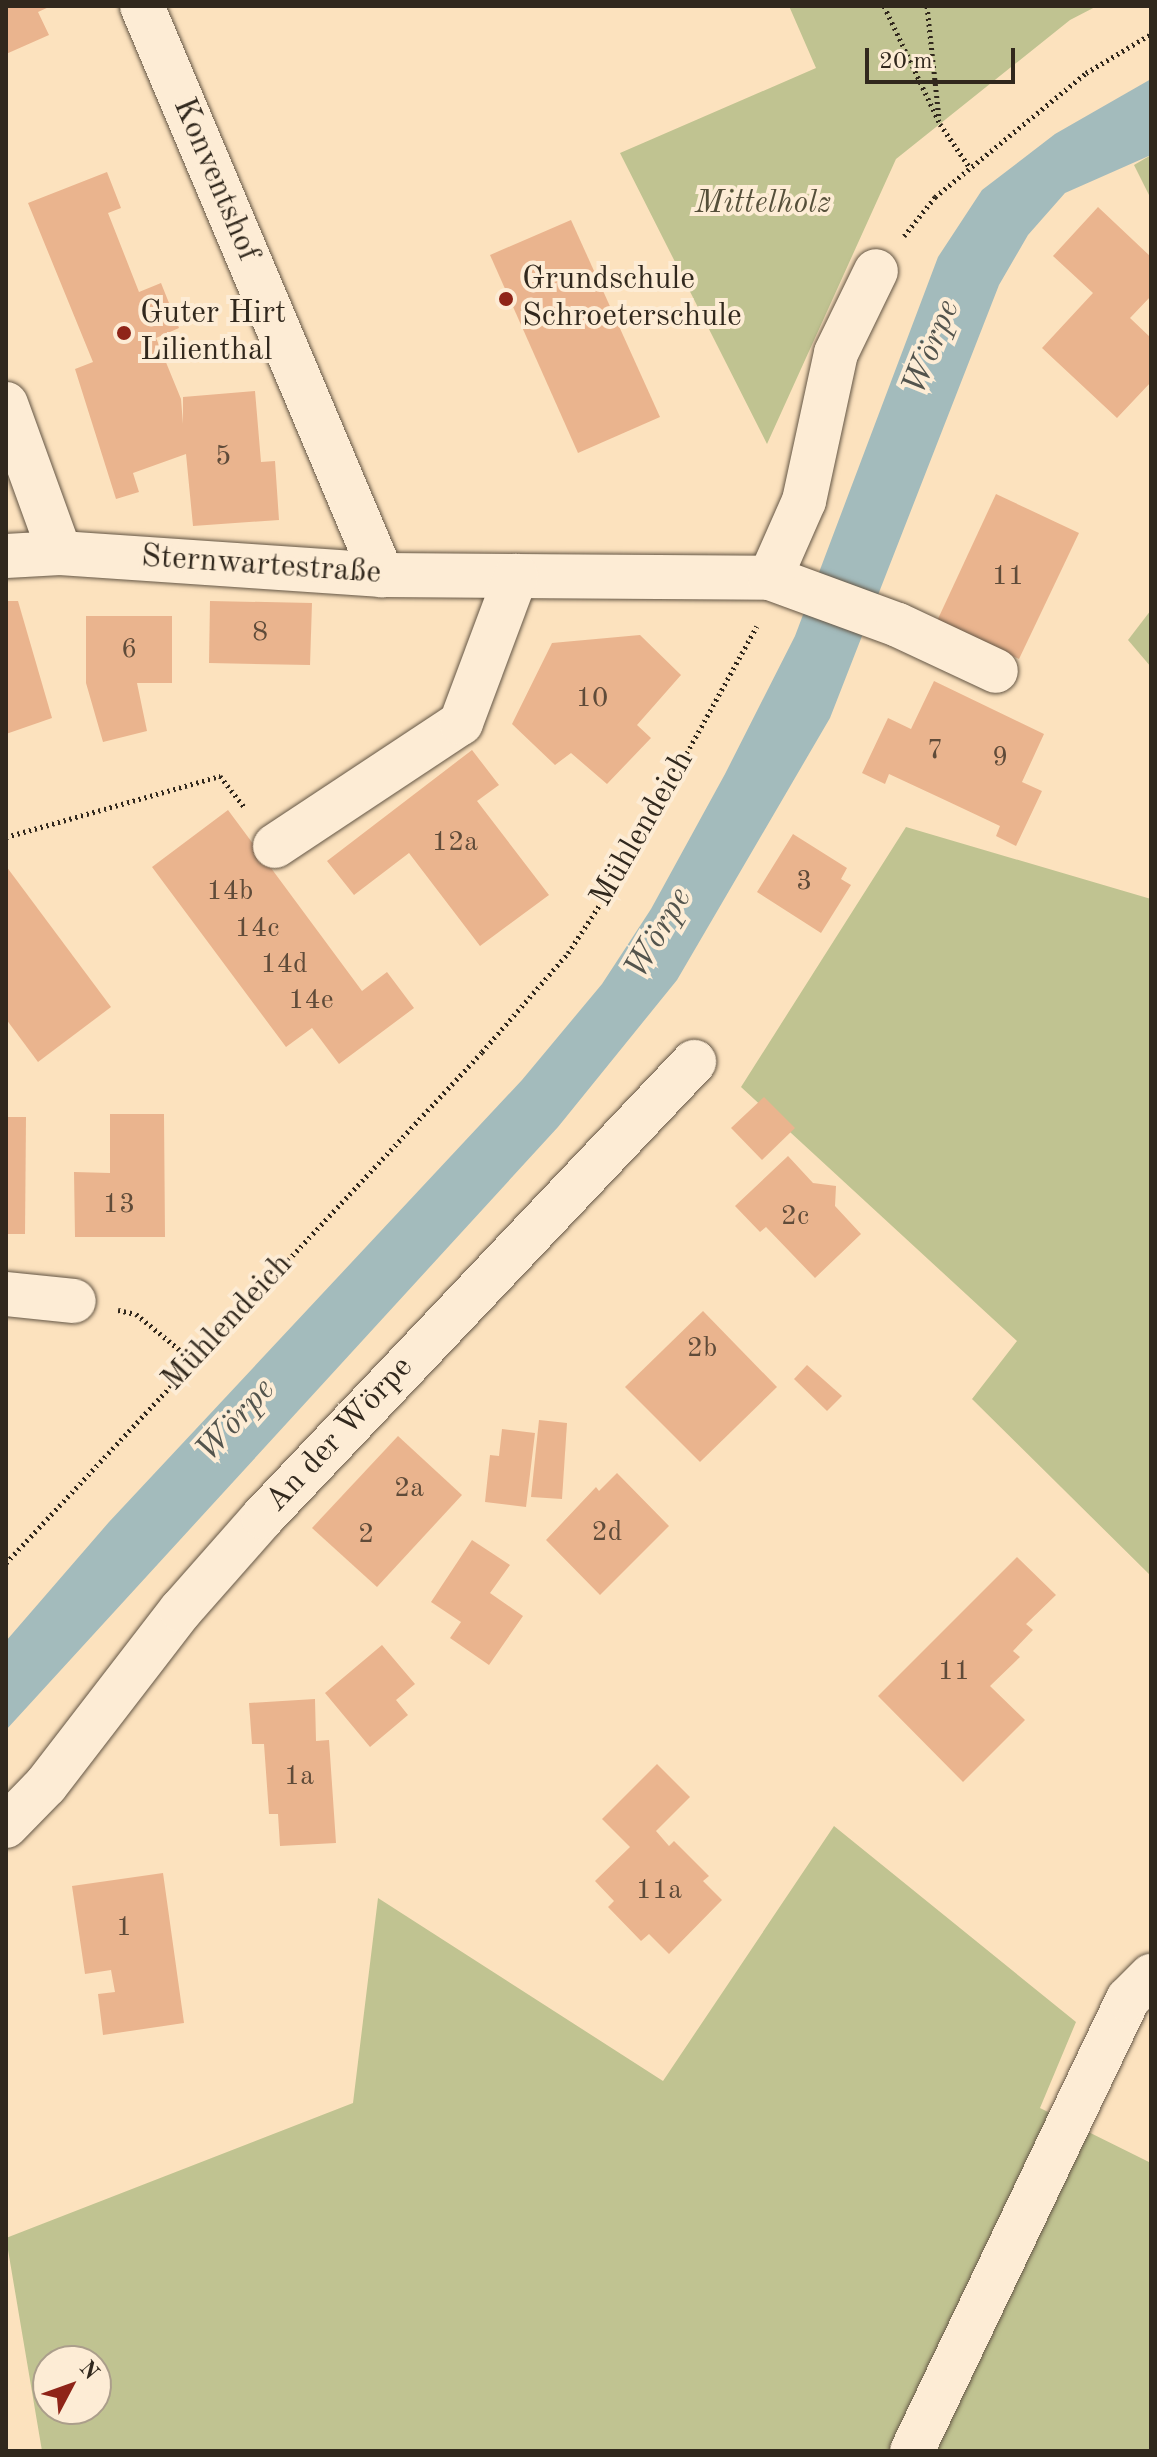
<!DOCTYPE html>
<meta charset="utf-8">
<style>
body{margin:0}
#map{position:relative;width:1157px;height:2457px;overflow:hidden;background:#fce2be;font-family:"Old Standard TT",serif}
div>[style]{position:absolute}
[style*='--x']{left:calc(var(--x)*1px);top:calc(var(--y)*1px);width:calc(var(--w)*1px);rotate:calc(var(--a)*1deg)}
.green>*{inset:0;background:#c0c391}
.water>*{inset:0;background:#a3bbbc}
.building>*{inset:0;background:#eab48e}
.path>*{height:5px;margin-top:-2.5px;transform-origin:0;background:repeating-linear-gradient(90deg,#31281d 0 2px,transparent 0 6px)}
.roads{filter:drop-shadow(0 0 2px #645645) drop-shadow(0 0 2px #645645)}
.minor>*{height:44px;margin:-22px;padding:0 22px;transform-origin:22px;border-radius:22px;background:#fdecd5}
.dots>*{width:22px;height:22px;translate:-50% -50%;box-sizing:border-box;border:4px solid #fdecd5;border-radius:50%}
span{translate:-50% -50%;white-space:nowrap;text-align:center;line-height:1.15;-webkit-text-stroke:8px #fdecd5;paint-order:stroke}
.number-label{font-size:28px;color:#5f4b39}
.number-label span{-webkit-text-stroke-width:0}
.street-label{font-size:32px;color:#31281d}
.park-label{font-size:32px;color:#554f3a;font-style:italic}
.poi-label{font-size:32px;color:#31281d}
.left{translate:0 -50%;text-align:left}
.water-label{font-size:34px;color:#53544d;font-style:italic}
.frame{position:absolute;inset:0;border:8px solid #31281d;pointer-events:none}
.north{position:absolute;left:32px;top:2345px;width:80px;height:80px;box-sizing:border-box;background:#fdecd5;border:2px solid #ab9e8b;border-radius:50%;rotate:49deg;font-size:22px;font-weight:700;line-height:32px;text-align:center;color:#31281d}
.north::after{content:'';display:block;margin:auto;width:28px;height:36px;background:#8f2418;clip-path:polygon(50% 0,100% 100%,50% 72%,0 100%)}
.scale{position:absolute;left:865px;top:48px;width:150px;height:36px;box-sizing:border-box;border:4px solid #31281d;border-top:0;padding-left:10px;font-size:24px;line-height:28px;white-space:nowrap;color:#31281d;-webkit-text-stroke:6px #fdecd5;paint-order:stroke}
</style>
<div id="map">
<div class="green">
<i style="clip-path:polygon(789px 6px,1097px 6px,1070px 20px,896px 159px,767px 444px,620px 153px,816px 68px)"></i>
<i style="clip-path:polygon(1151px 155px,1151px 199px,1134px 165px)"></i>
<i style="clip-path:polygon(1151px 610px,1151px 667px,1128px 640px)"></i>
<i style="clip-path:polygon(906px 827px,1151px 899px,1151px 1576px,972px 1399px,1017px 1341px,741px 1087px)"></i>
<i style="clip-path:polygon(evenodd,834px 1826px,1076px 2022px,1040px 2108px,1151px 2163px,1151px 2451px,42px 2451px,6px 2238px,353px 2103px,378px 1898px,663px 2081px,834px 1826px,48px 2361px,96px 2361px,96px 2409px,48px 2409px,48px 2361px)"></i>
</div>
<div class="water">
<i style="clip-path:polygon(1151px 79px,1151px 155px,1065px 193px,1028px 235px,999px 285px,830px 718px,677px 980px,558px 1127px,6px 1730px,6px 1641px,109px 1522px,522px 1080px,602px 984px,651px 909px,725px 774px,795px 636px,938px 257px,982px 190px,1055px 134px)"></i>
</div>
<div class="building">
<i style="clip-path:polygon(6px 6px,51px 6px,38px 12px,49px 35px,6px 54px)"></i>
<i style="clip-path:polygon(107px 172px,121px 208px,108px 213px,139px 292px,161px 283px,179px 328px,156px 338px,181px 399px,183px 424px,183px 397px,255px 391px,261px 462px,275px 461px,279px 520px,193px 526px,186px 454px,133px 473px,139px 492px,116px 499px,75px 369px,93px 362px,28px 203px)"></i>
<i style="clip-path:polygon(1098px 207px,1151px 257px,1151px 296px,1130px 318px,1151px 338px,1151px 382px,1117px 418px,1042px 348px,1093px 293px,1053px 256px)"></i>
<i style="clip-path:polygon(571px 220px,660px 417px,578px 453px,490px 255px)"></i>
<i style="clip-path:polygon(996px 494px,1079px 533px,1019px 659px,937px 621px)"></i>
<i style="clip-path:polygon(6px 601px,18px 601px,52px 718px,6px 734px)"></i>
<i style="clip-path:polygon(210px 601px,312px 603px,310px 665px,209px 663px)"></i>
<i style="clip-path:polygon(86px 616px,172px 616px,172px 683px,137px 683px,147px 731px,103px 742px,86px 683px)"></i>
<i style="clip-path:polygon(640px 635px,681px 675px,637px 725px,651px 738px,607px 784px,571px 753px,555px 765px,512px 724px,552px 643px)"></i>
<i style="clip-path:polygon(934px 681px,1044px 734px,1022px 782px,1042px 791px,1016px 846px,996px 836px,1000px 826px,947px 801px,889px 774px,885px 784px,862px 773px,888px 718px,911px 729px)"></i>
<i style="clip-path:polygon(472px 750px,499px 785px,477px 801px,549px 895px,480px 946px,409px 853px,354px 895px,327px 861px)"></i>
<i style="clip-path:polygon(228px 810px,362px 991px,387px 972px,414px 1008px,339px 1064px,312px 1028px,286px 1047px,152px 867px)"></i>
<i style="clip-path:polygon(793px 834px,847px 868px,841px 879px,851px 885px,821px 933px,757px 892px)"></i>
<i style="clip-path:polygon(6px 866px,111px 1007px,38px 1062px,6px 1019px)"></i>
<i style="clip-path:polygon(764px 1097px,795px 1128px,762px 1160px,731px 1128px)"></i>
<i style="clip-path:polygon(110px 1114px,164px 1114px,165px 1237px,75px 1237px,74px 1172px,110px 1173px)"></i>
<i style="clip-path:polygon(6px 1117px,26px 1117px,25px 1234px,6px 1234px)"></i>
<i style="clip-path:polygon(788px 1156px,813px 1183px,836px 1186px,835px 1206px,861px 1234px,815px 1278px,766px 1227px,760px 1232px,735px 1206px)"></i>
<i style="clip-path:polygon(703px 1311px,777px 1387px,700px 1462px,625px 1387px)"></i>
<i style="clip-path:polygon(807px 1365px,842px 1396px,827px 1411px,794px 1379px)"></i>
<i style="clip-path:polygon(539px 1420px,567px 1423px,562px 1499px,531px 1497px)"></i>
<i style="clip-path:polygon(502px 1429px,535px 1433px,526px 1507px,485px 1502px,490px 1455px,499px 1456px)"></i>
<i style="clip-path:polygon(398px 1436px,462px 1495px,377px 1587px,312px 1528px)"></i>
<i style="clip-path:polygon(617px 1473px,669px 1526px,600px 1595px,546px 1540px,596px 1487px,599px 1491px)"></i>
<i style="clip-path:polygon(472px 1540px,510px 1565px,490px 1593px,523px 1616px,489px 1665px,450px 1638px,461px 1622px,431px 1602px)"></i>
<i style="clip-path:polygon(1017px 1557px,1056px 1595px,1026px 1624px,1033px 1630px,1013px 1651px,1020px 1657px,990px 1686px,1025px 1720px,963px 1782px,878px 1696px)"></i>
<i style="clip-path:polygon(382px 1645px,415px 1684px,396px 1700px,408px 1715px,370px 1747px,325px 1693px)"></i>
<i style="clip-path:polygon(315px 1699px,316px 1741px,329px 1740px,336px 1843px,280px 1846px,278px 1814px,269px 1814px,264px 1744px,252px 1744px,249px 1703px)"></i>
<i style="clip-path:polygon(657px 1764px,690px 1797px,656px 1831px,669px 1846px,674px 1841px,709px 1876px,703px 1881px,722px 1900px,669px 1954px,649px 1934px,641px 1941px,608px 1907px,614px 1901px,595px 1881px,630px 1847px,602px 1819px)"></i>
<i style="clip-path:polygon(163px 1873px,184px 2023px,103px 2035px,98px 1994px,115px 1992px,111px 1970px,85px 1974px,72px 1886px)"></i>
</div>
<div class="path">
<i style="--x:884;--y:6;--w:131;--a:64.6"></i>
<i style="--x:940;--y:124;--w:53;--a:55.7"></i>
<i style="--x:927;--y:6;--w:114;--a:83.9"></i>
<i style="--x:904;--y:236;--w:50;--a:-51.5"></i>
<i style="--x:935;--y:197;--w:195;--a:-39.4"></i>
<i style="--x:1086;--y:73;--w:76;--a:-31"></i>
<i style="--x:6;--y:837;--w:223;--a:-15.9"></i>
<i style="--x:220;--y:776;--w:41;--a:52"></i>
<i style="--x:118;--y:1310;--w:18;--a:13"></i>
<i style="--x:136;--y:1314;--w:72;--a:39.4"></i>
<i style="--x:6;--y:1563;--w:698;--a:-47.03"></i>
<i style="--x:482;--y:1052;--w:131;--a:-49"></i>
<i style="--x:568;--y:953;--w:95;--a:-56.6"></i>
<i style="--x:620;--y:874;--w:283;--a:-61.1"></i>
</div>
<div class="roads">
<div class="minor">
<i style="--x:142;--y:6;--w:618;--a:67.13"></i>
<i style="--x:6;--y:404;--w:158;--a:70.1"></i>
<i style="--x:6;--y:556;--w:54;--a:-3.2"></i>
<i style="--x:60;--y:553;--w:323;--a:3.9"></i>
<i style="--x:382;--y:575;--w:388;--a:0.4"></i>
<i style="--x:770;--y:578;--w:136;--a:20.2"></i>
<i style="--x:898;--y:625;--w:108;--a:25.1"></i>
<i style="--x:770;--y:578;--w:84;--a:-66.2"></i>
<i style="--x:804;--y:501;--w:151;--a:-77.8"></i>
<i style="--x:836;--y:353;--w:91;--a:-64"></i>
<i style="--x:275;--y:846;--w:223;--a:-33.5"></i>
<i style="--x:461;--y:723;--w:157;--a:-69.5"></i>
<i style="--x:6;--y:1294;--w:68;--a:5.9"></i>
<i style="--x:6;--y:1826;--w:57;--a:-45.7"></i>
<i style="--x:46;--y:1785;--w:221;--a:-52.4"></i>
<i style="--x:181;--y:1610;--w:124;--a:-48.6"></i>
<i style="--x:263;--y:1517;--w:627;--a:-46.55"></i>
<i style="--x:912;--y:2451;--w:501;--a:-64.46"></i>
<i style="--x:1128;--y:1999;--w:33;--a:-45"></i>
</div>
</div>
<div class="dots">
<i style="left:506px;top:299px;background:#8f2418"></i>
<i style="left:124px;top:333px;background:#8f2418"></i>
</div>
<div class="number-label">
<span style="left:223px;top:457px">5</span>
<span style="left:1008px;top:577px">11</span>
<span style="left:260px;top:633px">8</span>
<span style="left:129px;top:650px">6</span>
<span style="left:592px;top:699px">10</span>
<span style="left:935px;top:751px">7</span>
<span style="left:1000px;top:758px">9</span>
<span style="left:455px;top:843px">12a</span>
<span style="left:804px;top:882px">3</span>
<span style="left:230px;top:892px">14b</span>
<span style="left:257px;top:929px">14c</span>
<span style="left:284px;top:965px">14d</span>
<span style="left:311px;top:1001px">14e</span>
<span style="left:119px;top:1205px">13</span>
<span style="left:795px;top:1217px">2c</span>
<span style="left:702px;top:1349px">2b</span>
<span style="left:409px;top:1489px">2a</span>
<span style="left:607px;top:1533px">2d</span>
<span style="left:366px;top:1535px">2</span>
<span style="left:954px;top:1672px">11</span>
<span style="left:299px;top:1777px">1a</span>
<span style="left:659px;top:1891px">11a</span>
<span style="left:124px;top:1928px">1</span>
</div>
<div class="street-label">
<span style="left:215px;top:180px;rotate:67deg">Konventshof</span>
<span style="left:261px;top:566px;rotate:4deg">Sternwartestraße</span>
<span style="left:643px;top:829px;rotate:-60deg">Mühlendeich</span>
<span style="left:228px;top:1323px;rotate:-47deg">Mühlendeich</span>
<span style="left:340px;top:1435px;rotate:-47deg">An der Wörpe</span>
</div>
<div class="park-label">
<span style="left:763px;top:204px">Mittelholz</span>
</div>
<div class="poi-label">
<span class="left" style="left:522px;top:299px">Grundschule<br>Schroeterschule</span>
<span class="left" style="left:140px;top:333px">Guter Hirt<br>Lilienthal</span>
</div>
<div class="water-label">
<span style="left:932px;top:348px;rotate:-68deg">Wörpe</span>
<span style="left:659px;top:934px;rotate:-60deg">Wörpe</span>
<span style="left:236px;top:1421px;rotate:-48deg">Wörpe</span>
</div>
<div class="frame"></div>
<div class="north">N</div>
<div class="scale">20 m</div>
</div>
